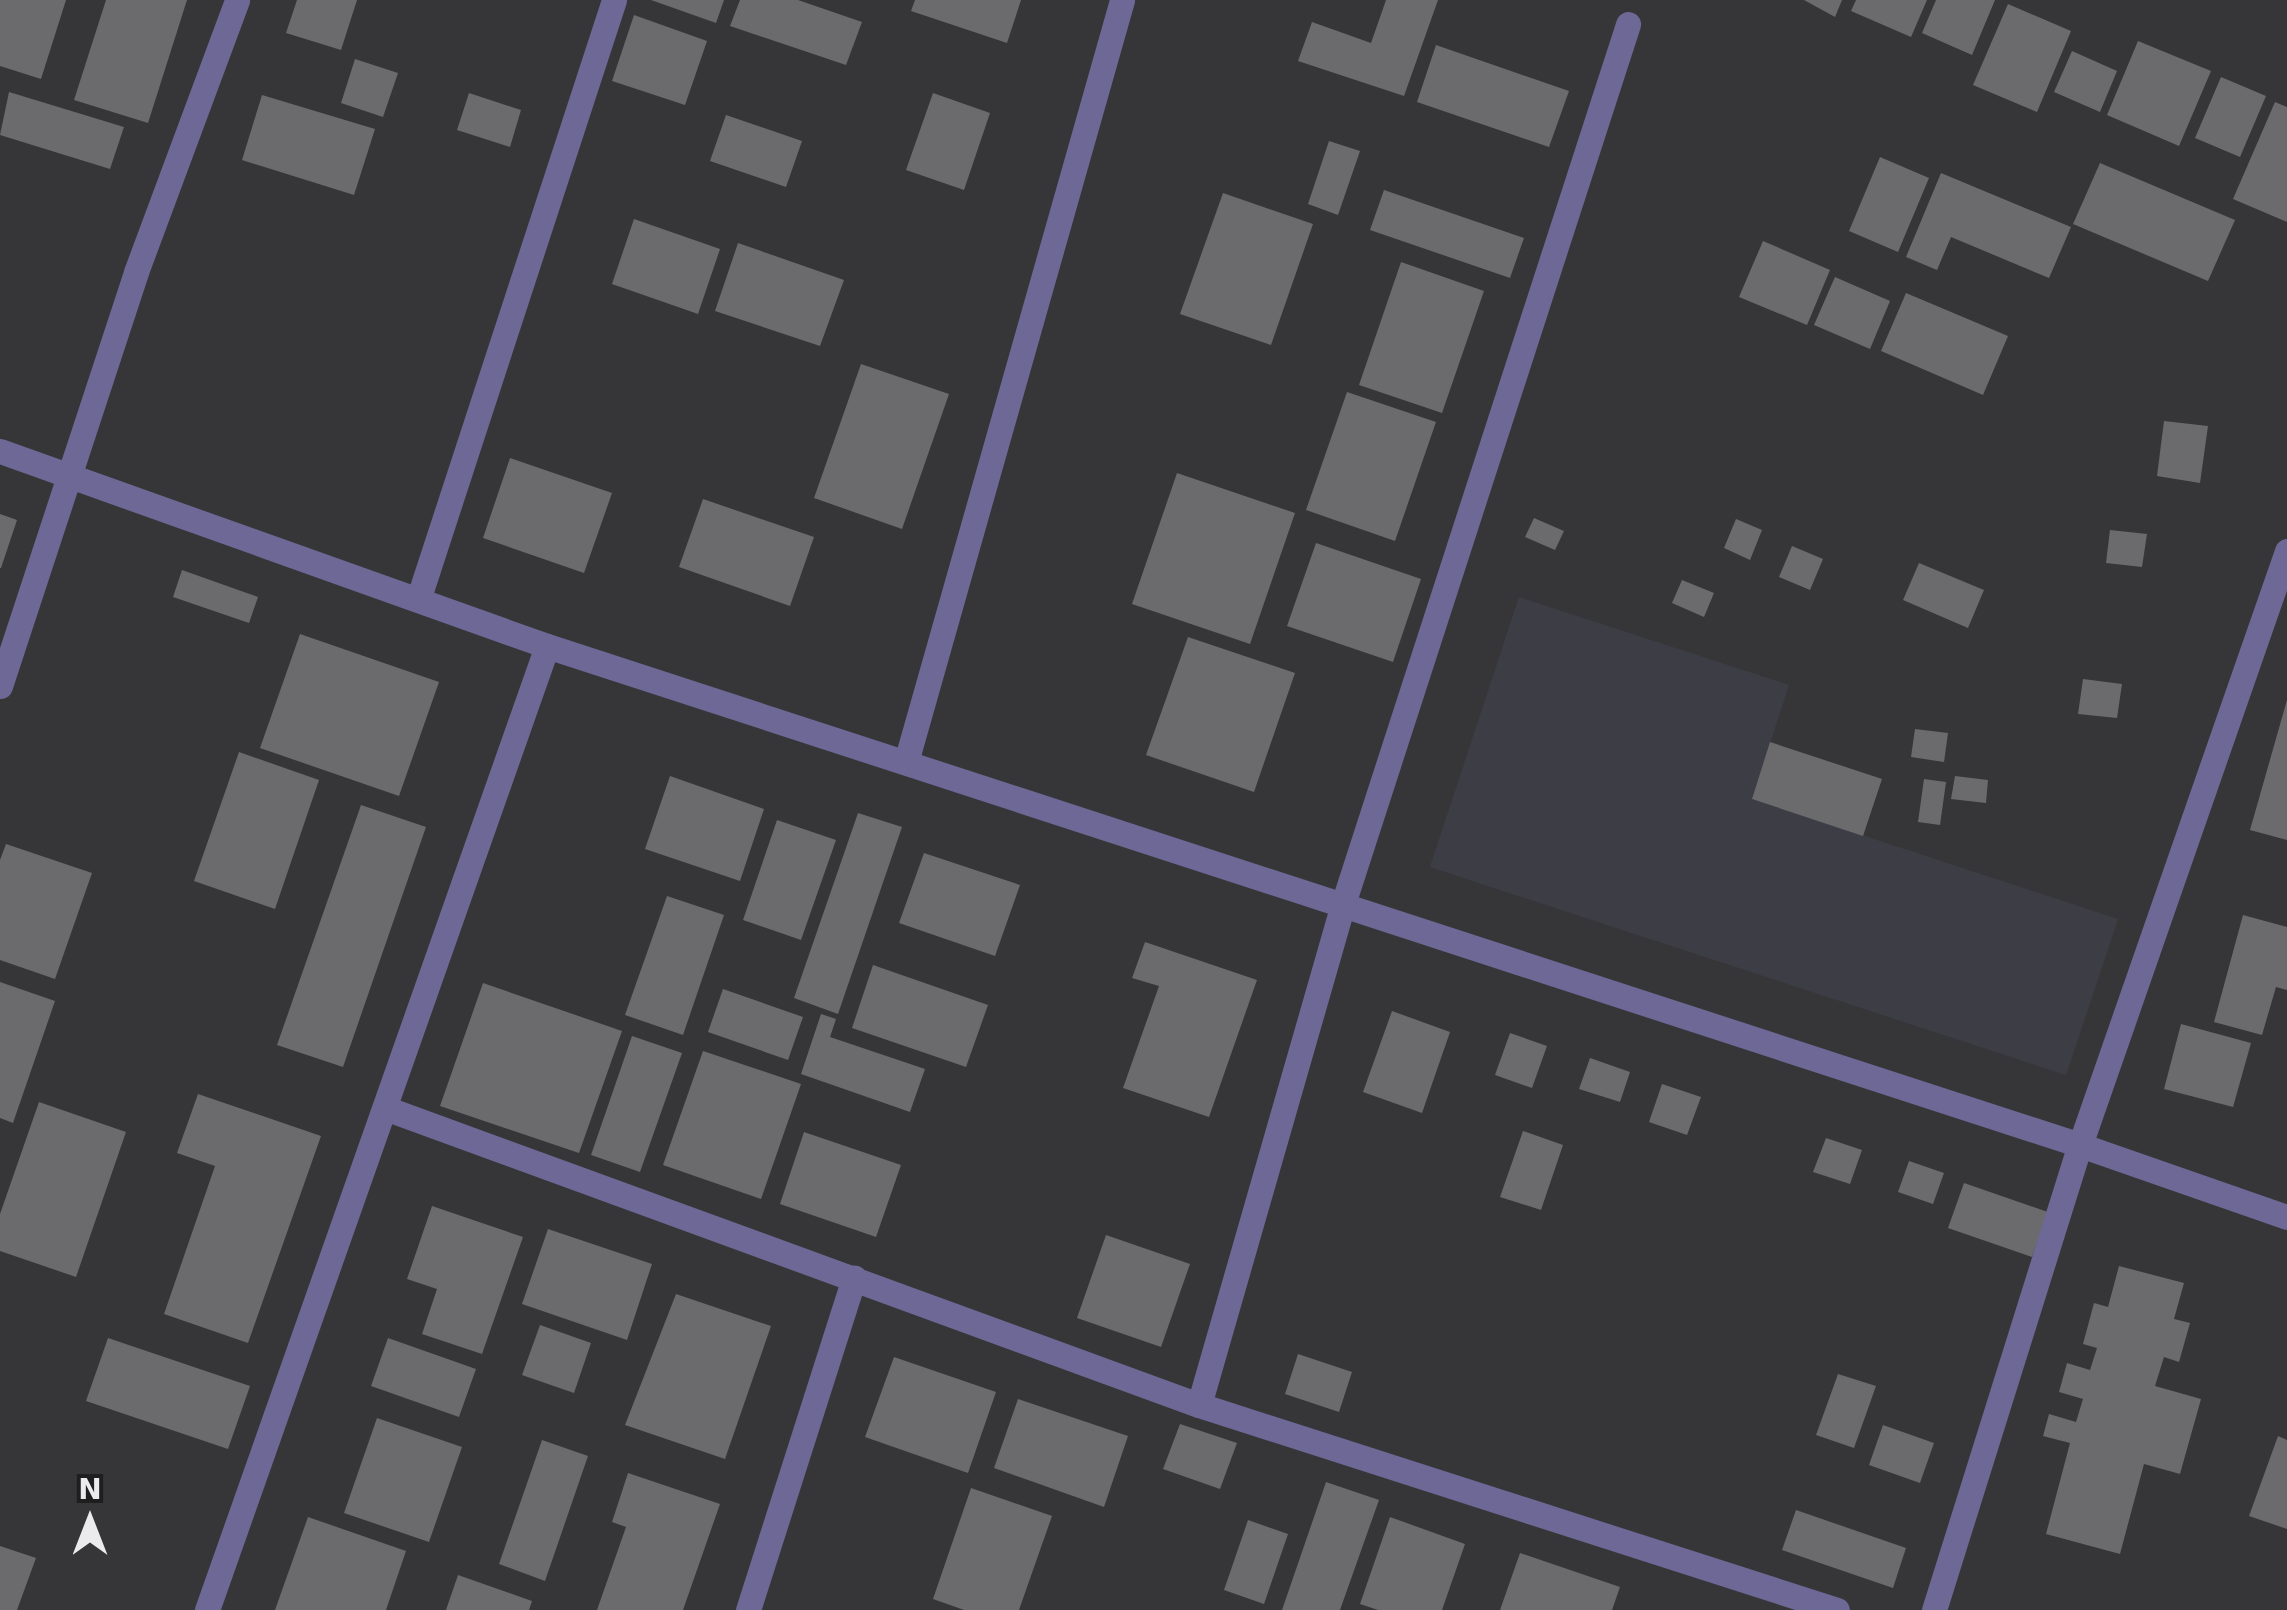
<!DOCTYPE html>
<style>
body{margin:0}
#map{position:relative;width:2287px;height:1610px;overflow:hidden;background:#363639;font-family:"DejaVu Sans",sans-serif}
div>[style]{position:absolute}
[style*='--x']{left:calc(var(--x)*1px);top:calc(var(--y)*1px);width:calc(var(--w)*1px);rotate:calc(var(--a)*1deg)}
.built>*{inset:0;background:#3d3d46}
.building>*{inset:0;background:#6b6b6e}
.minor>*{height:25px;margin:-12.5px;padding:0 12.5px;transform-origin:12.5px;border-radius:12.5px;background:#6d6895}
span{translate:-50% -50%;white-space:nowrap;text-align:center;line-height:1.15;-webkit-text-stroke:10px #1e1e1f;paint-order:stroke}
.north{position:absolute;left:40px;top:1470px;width:100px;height:100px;-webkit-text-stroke:8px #1e1e1f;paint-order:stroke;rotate:0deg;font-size:28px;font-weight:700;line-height:40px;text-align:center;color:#ebebed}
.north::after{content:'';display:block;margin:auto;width:35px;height:45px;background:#ebebed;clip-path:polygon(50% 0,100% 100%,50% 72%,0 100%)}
</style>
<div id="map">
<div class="built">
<i style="clip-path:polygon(1519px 597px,1789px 685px,1752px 799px,2118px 919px,2066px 1075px,1430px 867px)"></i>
</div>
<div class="building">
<i style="clip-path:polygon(0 0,66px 0,41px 79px,0 66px)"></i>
<i style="clip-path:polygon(106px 0,187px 0,148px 123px,74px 100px)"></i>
<i style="clip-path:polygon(297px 0,357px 0,341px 50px,286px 33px)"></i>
<i style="clip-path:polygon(651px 0,724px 0,716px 23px)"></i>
<i style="clip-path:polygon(740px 0,798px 0,862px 22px,846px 65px,730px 26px)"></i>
<i style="clip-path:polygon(915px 0,1021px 0,1007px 43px,911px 11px)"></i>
<i style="clip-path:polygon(1386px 0,1438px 0,1404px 96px,1298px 61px,1312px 22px,1371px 43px)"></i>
<i style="clip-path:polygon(1804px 0,1842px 0,1835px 17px)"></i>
<i style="clip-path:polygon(1856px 0,1927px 0,1911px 37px,1851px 11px)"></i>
<i style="clip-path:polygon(1936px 0,1995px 0,1972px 55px,1922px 33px)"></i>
<i style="clip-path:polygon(2008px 4px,2071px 31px,2037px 112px,1973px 85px)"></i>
<i style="clip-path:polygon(634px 15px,707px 41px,685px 105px,612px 81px)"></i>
<i style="clip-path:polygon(2138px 41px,2211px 71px,2179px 146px,2107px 115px)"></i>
<i style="clip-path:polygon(1436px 45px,1569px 91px,1549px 147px,1417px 102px)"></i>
<i style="clip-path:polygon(2072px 51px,2117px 71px,2100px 112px,2054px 92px)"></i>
<i style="clip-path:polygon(355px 59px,398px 73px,383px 117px,341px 103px)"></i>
<i style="clip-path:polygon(2221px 77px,2266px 96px,2240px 157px,2195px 138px)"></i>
<i style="clip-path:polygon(9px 92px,124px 127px,110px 169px,0 135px)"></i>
<i style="clip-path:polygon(469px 93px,521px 110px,510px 147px,457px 130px)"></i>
<i style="clip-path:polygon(933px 93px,990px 113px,964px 190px,906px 170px)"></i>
<i style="clip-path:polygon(262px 95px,375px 129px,354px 195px,242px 160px)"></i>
<i style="clip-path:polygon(2275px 102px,2287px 107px,2287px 222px,2233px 199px)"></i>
<i style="clip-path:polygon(726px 115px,802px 141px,786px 187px,710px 161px)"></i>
<i style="clip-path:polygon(1329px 141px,1360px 151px,1338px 215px,1308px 204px)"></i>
<i style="clip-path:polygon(1880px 157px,1929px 178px,1898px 252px,1849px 231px)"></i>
<i style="clip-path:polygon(2100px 163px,2235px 220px,2208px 281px,2073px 224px)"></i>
<i style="clip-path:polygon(1941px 173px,2071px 227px,2049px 278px,1951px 237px,1937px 270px,1906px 257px)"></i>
<i style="clip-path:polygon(1384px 190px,1524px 238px,1510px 278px,1370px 230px)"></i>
<i style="clip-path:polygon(1223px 193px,1313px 224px,1271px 345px,1180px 314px)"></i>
<i style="clip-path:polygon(634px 219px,720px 249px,698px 314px,612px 284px)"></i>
<i style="clip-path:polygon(1763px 241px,1830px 270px,1807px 325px,1739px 297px)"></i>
<i style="clip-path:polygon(738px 243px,844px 280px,820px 346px,715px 311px)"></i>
<i style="clip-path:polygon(1401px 262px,1484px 291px,1442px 413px,1359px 385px)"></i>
<i style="clip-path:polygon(1835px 277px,1890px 301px,1870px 349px,1814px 325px)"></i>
<i style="clip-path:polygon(1906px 293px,2008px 336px,1983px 395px,1881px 351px)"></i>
<i style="clip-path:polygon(861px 364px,949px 394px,902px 529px,814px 498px)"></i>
<i style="clip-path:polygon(1347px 392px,1436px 422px,1395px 541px,1306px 510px)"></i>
<i style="clip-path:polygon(2164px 421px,2208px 426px,2200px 483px,2157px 476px)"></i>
<i style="clip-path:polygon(510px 458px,612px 493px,584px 573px,483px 538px)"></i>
<i style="clip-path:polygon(1177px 473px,1295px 513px,1250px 644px,1132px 604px)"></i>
<i style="clip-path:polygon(703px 499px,814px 537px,790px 606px,679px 567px)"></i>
<i style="clip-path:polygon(0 514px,17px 520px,1px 568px,0 568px)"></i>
<i style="clip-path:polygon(1534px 518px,1564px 531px,1555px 550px,1525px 537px)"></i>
<i style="clip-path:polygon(1736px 519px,1762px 530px,1750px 560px,1724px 548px)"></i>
<i style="clip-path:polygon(2110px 530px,2147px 534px,2142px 567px,2106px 563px)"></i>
<i style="clip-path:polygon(1316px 543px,1421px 579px,1393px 662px,1287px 626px)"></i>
<i style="clip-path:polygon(1792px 546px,1823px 559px,1810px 590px,1779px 577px)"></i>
<i style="clip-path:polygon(1919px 563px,1984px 590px,1968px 628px,1903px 600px)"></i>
<i style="clip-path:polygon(182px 570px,258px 597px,249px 623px,173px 597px)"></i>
<i style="clip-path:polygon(1682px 580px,1714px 593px,1704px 617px,1672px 603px)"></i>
<i style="clip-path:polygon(300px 634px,439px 682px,399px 796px,260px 748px)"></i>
<i style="clip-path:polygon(1188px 637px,1295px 673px,1254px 792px,1146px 755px)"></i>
<i style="clip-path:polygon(2083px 679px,2122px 684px,2117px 718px,2078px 714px)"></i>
<i style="clip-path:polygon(2287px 700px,2287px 840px,2250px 830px)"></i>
<i style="clip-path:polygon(1915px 729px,1948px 733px,1944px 762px,1911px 757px)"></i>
<i style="clip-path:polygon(1770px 742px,1882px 779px,1863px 836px,1752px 799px)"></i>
<i style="clip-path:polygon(239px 752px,319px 780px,275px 909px,194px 881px)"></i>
<i style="clip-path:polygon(670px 776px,764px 809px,740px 881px,645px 849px)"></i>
<i style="clip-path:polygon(1955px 776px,1988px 780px,1986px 803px,1951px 799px)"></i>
<i style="clip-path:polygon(1924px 779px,1946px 782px,1940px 825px,1918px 822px)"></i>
<i style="clip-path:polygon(361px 805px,426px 827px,343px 1067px,277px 1045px)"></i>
<i style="clip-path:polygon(858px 813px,902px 827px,838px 1014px,794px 998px)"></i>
<i style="clip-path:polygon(777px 820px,836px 840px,801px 940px,743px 920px)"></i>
<i style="clip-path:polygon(6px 844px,92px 873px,55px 979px,0 960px,0 860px)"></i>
<i style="clip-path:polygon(924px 853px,1020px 885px,995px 956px,899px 923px)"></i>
<i style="clip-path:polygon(667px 896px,724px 915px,683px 1035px,625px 1015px)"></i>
<i style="clip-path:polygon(2243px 915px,2287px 927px,2287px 990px,2276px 987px,2262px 1035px,2214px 1022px)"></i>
<i style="clip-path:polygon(1145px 942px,1257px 980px,1209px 1117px,1123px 1088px,1159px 986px,1132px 978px)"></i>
<i style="clip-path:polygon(873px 965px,988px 1005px,966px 1067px,852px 1028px)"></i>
<i style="clip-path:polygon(0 982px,55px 1001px,13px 1123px,0 1118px)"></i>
<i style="clip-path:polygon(483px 983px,622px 1031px,579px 1153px,440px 1106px)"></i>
<i style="clip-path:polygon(723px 989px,803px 1017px,788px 1060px,708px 1032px)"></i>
<i style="clip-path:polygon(1392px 1011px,1450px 1032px,1422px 1113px,1363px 1092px)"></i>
<i style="clip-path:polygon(821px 1014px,836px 1019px,830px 1037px,925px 1069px,910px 1112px,801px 1074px)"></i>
<i style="clip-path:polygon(2181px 1024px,2251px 1043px,2233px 1107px,2164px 1089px)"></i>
<i style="clip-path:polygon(1510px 1033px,1547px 1046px,1532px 1088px,1495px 1075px)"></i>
<i style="clip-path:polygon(632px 1036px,682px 1053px,640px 1172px,591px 1155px)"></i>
<i style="clip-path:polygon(703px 1051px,801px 1084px,761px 1199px,663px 1165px)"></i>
<i style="clip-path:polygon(1590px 1058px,1630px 1072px,1620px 1102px,1579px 1089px)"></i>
<i style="clip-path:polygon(1662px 1084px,1701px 1097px,1687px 1135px,1649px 1122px)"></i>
<i style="clip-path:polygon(198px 1094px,321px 1136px,248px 1343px,164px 1314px,215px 1166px,177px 1153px)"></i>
<i style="clip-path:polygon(39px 1102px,126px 1132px,76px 1277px,0 1251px,0 1214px)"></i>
<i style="clip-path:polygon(1523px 1131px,1563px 1145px,1541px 1210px,1500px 1197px)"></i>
<i style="clip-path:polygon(804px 1132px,901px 1165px,876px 1237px,780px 1204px)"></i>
<i style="clip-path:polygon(1826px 1138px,1862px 1150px,1850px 1184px,1813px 1172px)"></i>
<i style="clip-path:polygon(1909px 1161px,1944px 1173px,1933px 1204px,1898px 1192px)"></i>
<i style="clip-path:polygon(1964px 1183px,2048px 1212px,2032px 1257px,1948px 1228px)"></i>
<i style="clip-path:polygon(432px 1206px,523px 1237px,482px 1354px,422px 1334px,437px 1289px,407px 1279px)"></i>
<i style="clip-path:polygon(548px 1229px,652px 1264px,627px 1340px,522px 1304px)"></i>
<i style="clip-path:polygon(1106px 1235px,1190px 1264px,1161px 1347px,1077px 1318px)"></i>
<i style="clip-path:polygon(2119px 1266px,2184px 1283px,2174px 1319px,2190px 1323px,2179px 1362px,2164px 1357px,2155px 1386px,2201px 1399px,2180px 1474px,2144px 1464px,2120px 1554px,2046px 1534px,2070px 1443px,2043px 1436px,2049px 1414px,2076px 1422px,2083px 1399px,2059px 1392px,2067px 1363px,2090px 1370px,2097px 1348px,2083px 1344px,2094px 1303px,2108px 1307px)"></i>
<i style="clip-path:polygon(676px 1294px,771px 1326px,725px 1459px,625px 1425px)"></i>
<i style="clip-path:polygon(540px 1325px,591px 1343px,574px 1393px,522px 1375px)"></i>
<i style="clip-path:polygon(108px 1338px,250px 1386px,228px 1449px,86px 1401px)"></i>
<i style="clip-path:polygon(388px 1338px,476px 1369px,459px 1417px,371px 1386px)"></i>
<i style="clip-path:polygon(1298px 1354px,1352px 1372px,1339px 1412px,1285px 1394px)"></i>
<i style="clip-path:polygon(894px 1357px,996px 1392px,968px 1473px,865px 1437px)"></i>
<i style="clip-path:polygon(1838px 1374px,1876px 1386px,1854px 1448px,1816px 1435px)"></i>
<i style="clip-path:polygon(1018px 1399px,1128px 1436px,1104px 1507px,994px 1468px)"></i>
<i style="clip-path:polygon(377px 1418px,462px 1447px,429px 1542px,344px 1513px)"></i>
<i style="clip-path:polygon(1180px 1424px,1237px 1443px,1220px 1489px,1163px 1469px)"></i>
<i style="clip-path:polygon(1883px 1425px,1934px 1443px,1920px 1483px,1869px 1465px)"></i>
<i style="clip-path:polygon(2278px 1436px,2287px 1440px,2287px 1529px,2249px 1516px)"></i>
<i style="clip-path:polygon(542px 1440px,588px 1456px,545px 1581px,499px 1564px)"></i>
<i style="clip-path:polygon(628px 1473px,720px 1504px,683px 1610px,597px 1610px,626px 1527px,612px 1522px)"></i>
<i style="clip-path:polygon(1326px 1482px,1379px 1500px,1340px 1610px,1282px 1610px)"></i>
<i style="clip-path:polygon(971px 1488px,1052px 1516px,1019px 1610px,964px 1610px,933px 1599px)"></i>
<i style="clip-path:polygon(1796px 1510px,1906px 1548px,1893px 1588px,1782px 1550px)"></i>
<i style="clip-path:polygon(308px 1517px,406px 1551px,386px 1610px,275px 1610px)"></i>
<i style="clip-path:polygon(1390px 1517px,1465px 1544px,1442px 1610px,1378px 1610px,1360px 1604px)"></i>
<i style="clip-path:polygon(1248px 1520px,1288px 1534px,1264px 1604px,1224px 1590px)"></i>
<i style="clip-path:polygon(0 1546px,36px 1558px,17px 1610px,0 1610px)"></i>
<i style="clip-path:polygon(1520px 1553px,1620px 1587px,1612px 1610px,1500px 1610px)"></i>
<i style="clip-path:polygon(458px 1575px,532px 1601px,529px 1610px,446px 1610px)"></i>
</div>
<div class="minor">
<i style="--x:0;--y:451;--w:581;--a:19.62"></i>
<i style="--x:547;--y:646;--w:1612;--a:18.03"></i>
<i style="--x:2080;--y:1145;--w:219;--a:19.2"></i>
<i style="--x:419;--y:597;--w:628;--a:-71.91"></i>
<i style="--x:0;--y:686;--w:436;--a:-71.8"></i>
<i style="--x:136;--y:272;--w:290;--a:-69.6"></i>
<i style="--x:906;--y:762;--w:792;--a:-74.17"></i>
<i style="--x:385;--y:1108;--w:866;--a:20.05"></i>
<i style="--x:1199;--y:1405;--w:670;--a:17.81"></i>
<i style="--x:1199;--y:1405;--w:521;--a:-73.96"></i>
<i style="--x:1343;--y:904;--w:925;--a:-72.05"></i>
<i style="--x:207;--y:1610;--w:1022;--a:-70.57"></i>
<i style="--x:748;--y:1610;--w:349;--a:-72.3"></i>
<i style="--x:1934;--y:1610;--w:487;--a:-72.6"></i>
<i style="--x:2080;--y:1145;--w:629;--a:-70.79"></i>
</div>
<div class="north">N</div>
</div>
